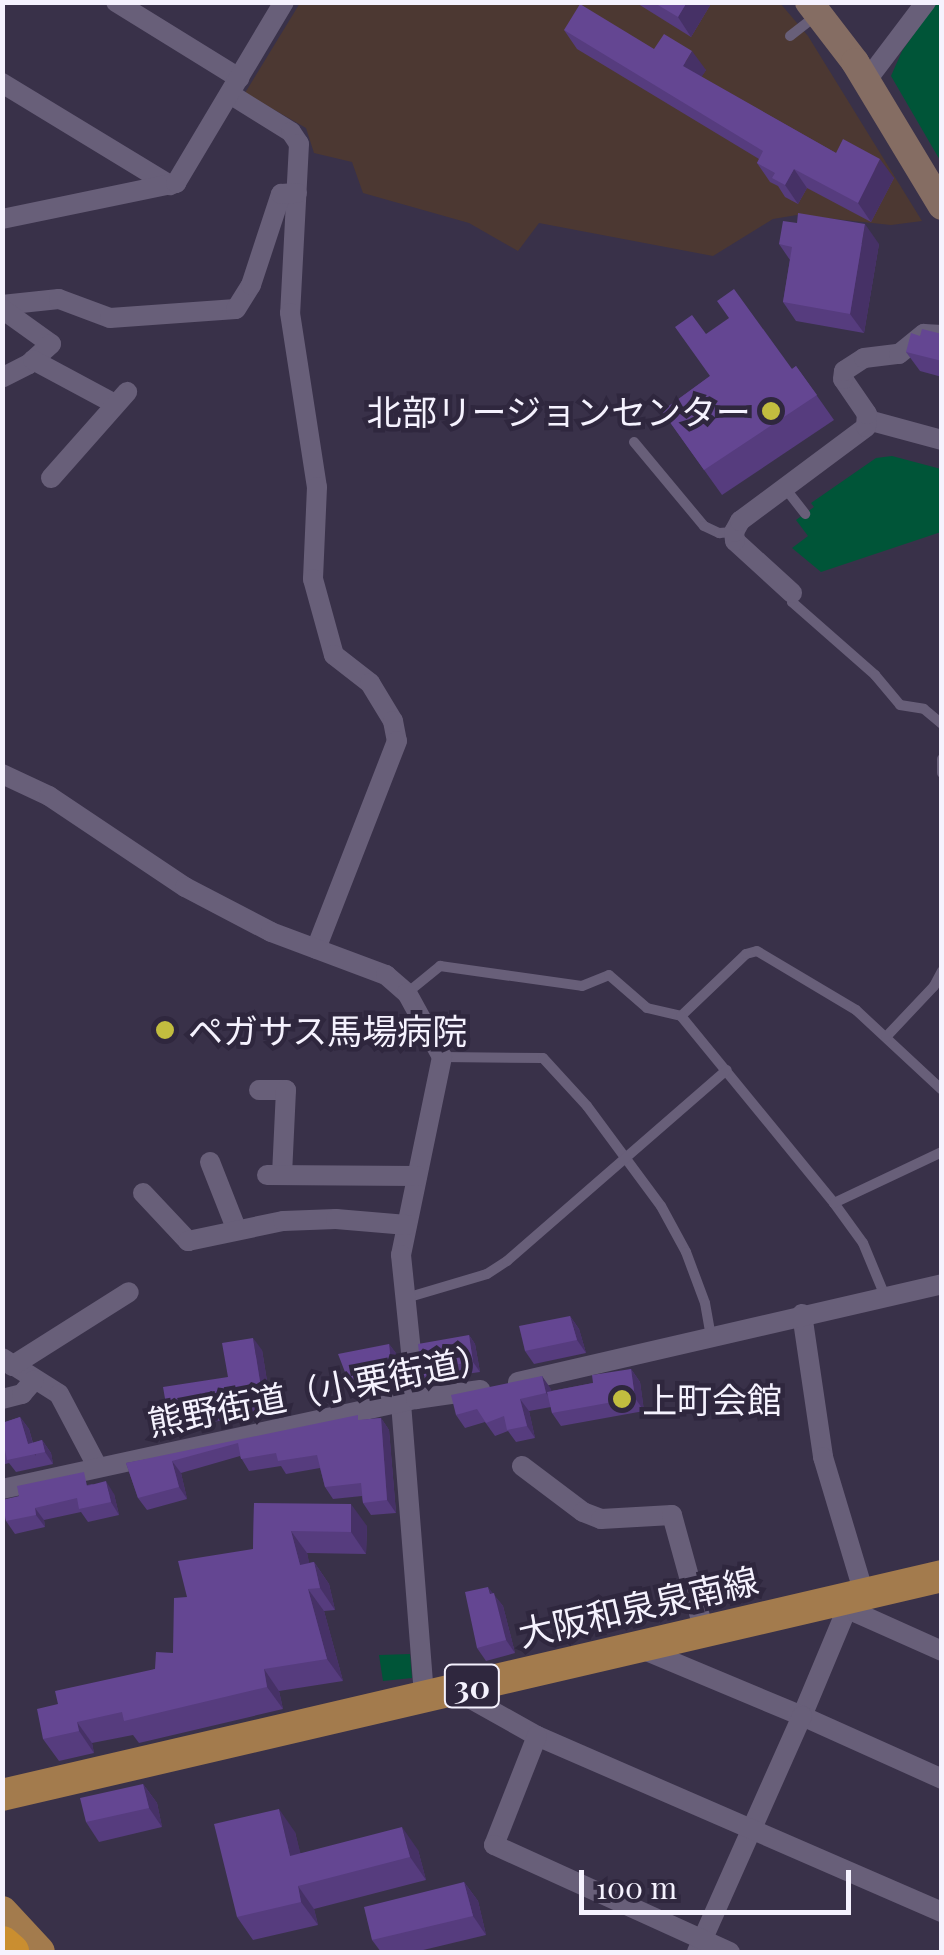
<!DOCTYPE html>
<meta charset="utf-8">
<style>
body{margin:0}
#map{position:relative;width:944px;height:1955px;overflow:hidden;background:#393149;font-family:"Playfair Display","Noto Sans JP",serif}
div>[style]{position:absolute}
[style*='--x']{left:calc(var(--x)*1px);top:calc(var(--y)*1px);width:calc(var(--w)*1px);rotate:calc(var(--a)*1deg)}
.education>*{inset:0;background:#4c3832}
.green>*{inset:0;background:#005538}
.lane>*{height:10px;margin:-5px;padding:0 5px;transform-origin:5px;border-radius:5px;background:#685f79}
.street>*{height:20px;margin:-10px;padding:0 10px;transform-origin:10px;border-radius:10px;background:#685f79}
.secondary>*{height:28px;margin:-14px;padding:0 14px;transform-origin:14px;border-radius:14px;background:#856d63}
.primary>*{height:32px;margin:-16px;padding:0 16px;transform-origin:16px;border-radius:16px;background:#a37b4d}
.highway>*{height:38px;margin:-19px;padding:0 19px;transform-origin:19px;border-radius:19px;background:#ca8e30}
.wall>*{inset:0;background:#563c7e}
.shaded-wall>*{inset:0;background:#463166}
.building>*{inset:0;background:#644692}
.dots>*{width:28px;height:28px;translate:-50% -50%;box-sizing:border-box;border:5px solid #2f273e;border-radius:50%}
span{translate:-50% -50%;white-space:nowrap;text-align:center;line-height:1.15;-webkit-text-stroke:9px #2f273e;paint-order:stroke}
.shield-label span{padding:2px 8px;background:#2f273e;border:2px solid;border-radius:8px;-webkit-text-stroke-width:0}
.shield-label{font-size:32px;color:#f5f2fe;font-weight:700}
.poi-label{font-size:35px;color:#f5f2fe}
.right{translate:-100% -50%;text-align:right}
.left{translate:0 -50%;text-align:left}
.street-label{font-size:35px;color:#f5f2fe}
.frame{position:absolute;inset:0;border:5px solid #f5f2fe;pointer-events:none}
.scale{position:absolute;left:579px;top:1870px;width:272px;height:45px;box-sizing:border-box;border:5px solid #f5f2fe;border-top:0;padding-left:12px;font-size:30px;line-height:35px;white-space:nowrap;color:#f5f2fe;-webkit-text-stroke:8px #2f273e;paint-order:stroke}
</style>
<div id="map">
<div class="education">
<i style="clip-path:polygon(300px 3px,780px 3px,808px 36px,922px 221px,891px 225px,797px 215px,773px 219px,713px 256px,539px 223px,518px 251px,469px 223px,363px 193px,352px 162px,314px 153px,306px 128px,245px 93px)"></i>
</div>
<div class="green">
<i style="clip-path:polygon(936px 3px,941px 3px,941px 162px,891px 76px,902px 51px)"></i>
<i style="clip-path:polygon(892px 456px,941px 469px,941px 532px,821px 572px,792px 548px,808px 536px,796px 520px,814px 507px,811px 503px,876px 458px)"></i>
<i style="clip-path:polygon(410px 1654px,412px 1678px,383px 1681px,379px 1655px)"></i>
</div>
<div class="lane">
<i style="--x:790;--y:36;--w:36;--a:-38"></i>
<i style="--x:634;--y:442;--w:109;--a:50.2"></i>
<i style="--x:704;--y:526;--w:17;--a:25"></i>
<i style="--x:719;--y:533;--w:15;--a:-4"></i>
<i style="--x:785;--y:488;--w:33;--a:52"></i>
<i style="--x:792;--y:593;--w:9;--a:90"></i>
<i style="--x:792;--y:602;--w:111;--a:41.3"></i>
<i style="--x:875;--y:675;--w:39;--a:50"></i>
<i style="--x:900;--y:705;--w:24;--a:9"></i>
<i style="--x:924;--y:709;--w:23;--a:40"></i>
<i style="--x:942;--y:759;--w:14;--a:90"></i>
<i style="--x:407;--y:993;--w:43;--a:-39.3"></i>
<i style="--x:440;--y:966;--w:143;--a:8"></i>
<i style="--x:582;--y:986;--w:29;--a:-22"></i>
<i style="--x:609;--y:975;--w:50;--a:41"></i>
<i style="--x:647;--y:1008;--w:35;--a:13"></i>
<i style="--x:681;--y:1016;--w:90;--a:-43.6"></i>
<i style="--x:746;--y:954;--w:11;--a:-15"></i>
<i style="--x:757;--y:951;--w:115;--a:30.8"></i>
<i style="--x:856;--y:1010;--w:117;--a:42.9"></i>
<i style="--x:681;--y:1016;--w:242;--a:50.7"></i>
<i style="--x:834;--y:1203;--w:49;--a:54.1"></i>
<i style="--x:863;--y:1243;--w:57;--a:67.5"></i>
<i style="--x:886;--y:1037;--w:70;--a:-46.7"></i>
<i style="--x:934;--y:986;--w:17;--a:-62"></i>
<i style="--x:442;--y:1057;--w:101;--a:0.6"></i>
<i style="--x:543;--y:1058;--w:65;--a:47.5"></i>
<i style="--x:587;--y:1106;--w:124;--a:53.5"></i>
<i style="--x:661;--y:1206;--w:52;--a:61.5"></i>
<i style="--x:686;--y:1252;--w:54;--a:69.6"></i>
<i style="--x:705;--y:1303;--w:35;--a:80"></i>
<i style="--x:834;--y:1203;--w:119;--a:-25.3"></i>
<i style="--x:406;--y:1298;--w:84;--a:-16.5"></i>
<i style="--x:487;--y:1274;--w:24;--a:-33"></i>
<i style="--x:507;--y:1261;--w:291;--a:-41"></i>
</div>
<div class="street">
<i style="--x:116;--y:2;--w:145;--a:31.7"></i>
<i style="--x:867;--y:80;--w:98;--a:-52.9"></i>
<i style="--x:2;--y:83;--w:197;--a:31.3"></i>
<i style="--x:230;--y:94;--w:72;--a:31.9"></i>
<i style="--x:291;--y:132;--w:14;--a:56"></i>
<i style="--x:299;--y:144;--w:169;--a:93"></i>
<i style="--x:290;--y:313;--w:176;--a:81.2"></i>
<i style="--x:317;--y:487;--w:92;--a:92.5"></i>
<i style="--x:313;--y:579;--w:79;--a:74.6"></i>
<i style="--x:334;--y:655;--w:46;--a:37.9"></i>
<i style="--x:370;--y:683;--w:44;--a:58.8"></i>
<i style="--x:393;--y:721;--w:20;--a:79"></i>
<i style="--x:397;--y:741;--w:223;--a:111.3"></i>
<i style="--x:2;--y:219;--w:178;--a:-11.7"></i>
<i style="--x:176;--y:183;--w:211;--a:-59.2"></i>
<i style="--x:2;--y:305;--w:57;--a:-6"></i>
<i style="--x:59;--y:299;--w:54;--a:20.4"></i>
<i style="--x:110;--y:318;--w:126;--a:-4.1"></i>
<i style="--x:236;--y:309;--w:28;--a:-58"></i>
<i style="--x:251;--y:285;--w:96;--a:-71.8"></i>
<i style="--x:281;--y:194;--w:16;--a:-4"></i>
<i style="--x:2;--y:309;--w:60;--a:35.5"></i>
<i style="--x:51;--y:344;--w:30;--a:138"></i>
<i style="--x:29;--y:364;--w:30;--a:153"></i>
<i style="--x:33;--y:360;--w:93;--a:28.2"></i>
<i style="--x:868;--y:420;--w:77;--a:15.1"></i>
<i style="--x:51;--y:478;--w:115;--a:-48.5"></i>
<i style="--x:792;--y:593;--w:77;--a:-137.6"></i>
<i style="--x:735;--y:541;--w:9;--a:-96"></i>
<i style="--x:734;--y:532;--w:13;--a:-61"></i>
<i style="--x:740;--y:521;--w:157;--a:-36.7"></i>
<i style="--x:866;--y:427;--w:13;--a:-86"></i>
<i style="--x:867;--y:414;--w:42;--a:-124.4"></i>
<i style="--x:843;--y:379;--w:8;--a:-83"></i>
<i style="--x:844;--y:371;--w:24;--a:-33"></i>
<i style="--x:864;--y:358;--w:35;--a:-7"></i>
<i style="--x:899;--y:354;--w:32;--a:-39"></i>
<i style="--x:924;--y:334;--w:18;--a:3"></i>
<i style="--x:2;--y:774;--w:52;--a:25.1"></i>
<i style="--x:49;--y:796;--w:164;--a:33.8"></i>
<i style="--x:185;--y:887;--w:97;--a:27.6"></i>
<i style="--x:271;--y:932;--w:123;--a:20.5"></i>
<i style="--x:386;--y:975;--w:28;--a:41"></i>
<i style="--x:407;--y:993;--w:73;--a:61.3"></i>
<i style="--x:442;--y:1057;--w:202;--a:101.7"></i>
<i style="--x:401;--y:1255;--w:145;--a:84.1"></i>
<i style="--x:259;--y:1090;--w:27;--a:0"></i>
<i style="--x:286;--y:1090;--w:85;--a:92.7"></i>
<i style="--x:210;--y:1162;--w:71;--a:68.5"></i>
<i style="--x:267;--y:1175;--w:150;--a:0.4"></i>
<i style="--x:143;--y:1193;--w:66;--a:46.8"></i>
<i style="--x:188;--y:1241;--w:97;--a:-11.9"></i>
<i style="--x:283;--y:1221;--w:53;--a:-2.2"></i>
<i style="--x:336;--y:1219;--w:71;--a:4.8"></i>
<i style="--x:802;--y:1314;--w:145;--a:81.6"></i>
<i style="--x:823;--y:1457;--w:143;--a:73.3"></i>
<i style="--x:2;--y:1358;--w:67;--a:32.3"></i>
<i style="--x:59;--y:1394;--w:81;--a:62.2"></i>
<i style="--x:12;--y:1366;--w:138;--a:-32.3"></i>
<i style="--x:518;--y:1382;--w:435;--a:-13"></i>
<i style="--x:2;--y:1399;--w:21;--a:-14"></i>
<i style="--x:22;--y:1394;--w:18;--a:-49"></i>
<i style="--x:401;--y:1403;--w:295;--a:85.5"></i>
<i style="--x:522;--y:1466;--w:76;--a:37"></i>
<i style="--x:583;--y:1512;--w:19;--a:21"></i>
<i style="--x:601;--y:1519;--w:71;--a:-3.2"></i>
<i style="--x:672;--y:1515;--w:120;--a:74.6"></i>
<i style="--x:2;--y:1489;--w:424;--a:-12.3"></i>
<i style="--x:416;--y:1399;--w:65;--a:-8"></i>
<i style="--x:851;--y:1599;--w:127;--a:112.7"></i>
<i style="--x:802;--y:1716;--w:154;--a:24.2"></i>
<i style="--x:851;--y:1599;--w:15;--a:67"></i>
<i style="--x:857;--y:1613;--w:93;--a:24.1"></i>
<i style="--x:637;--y:1647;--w:179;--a:22.7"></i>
<i style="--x:802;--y:1716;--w:258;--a:114"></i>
<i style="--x:455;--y:1690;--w:94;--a:29.3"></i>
<i style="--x:537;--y:1736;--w:442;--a:23.5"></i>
<i style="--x:537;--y:1736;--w:117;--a:111.5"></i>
<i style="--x:494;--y:1845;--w:259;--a:24.4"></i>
</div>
<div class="secondary">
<i style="--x:809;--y:2;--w:76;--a:52.5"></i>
<i style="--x:855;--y:62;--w:168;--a:58.9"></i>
</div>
<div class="primary">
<i style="--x:2;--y:1795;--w:965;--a:-13.11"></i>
<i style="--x:2;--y:1912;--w:54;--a:47.2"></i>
</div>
<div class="highway">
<i style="--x:2;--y:1945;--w:11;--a:41"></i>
</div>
<div class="wall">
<i style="clip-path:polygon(635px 2px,712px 2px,691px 37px)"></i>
<i style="clip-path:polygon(564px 30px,654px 49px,706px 70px,701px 77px,836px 153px,894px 178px,871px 222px,807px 188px,798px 204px,785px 197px,778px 186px,770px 182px,757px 163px,759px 159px,577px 49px)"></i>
<i style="clip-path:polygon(779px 244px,879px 244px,864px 333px,796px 321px,783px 302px,790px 260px)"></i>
<i style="clip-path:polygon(706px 334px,792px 369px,796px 366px,834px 420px,722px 495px,662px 411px,710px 376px)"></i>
<i style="clip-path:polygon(942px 334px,942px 377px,920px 371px,906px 352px,920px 336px)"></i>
<i style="clip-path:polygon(570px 1316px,579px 1329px,586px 1353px,534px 1364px,525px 1351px)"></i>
<i style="clip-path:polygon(469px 1335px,475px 1344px,480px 1372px,445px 1377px,446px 1382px,428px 1386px,422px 1376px)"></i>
<i style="clip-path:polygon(389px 1344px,398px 1356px,401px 1384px,375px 1388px,376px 1393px,358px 1397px,350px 1385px)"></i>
<i style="clip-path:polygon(262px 1350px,272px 1412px,176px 1428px,168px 1416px,228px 1377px)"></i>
<i style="clip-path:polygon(631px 1369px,640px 1382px,644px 1411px,561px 1426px,552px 1413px,551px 1407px,529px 1411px,535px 1438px,516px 1442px,508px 1431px,495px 1436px,485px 1422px,465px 1428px,456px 1415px,542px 1376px,551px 1391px,593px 1383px)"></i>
<i style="clip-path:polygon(20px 1417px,29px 1429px,33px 1443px,42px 1440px,51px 1453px,53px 1464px,16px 1472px,9px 1463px,2px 1465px,2px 1423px)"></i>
<i style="clip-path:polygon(381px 1418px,389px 1430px,396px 1513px,371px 1515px,363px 1503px,362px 1496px,333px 1499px,325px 1487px,320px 1468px,286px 1474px,281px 1466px,249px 1471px,240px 1456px,181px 1473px,187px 1499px,147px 1510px,138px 1498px,126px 1463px,361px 1420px)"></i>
<i style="clip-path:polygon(92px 1484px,114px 1494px,119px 1515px,88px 1522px,81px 1512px,44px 1520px,45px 1527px,15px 1534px,6px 1521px,2px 1504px)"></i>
<i style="clip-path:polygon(254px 1503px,367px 1526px,366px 1554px,307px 1553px,309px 1563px,314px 1562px,329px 1584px,335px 1610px,324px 1611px,343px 1681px,279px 1691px,283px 1709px,139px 1743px,133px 1735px,92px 1743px,94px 1753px,59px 1761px,43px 1739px,58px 1704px,155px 1669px,173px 1653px,187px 1597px,253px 1549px)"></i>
<i style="clip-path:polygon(493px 1594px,503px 1606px,515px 1653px,486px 1661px,477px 1648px)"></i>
<i style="clip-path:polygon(143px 1784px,157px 1803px,162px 1827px,99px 1842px,86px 1822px)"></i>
<i style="clip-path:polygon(295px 1832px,300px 1853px,418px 1850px,426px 1880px,314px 1909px,318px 1925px,253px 1940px,237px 1917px)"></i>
<i style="clip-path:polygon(464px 1882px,478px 1901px,486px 1935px,415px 1952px,381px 1952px,372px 1940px)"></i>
</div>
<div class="shaded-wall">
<i style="clip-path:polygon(687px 2px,712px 2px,691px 37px,678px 17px)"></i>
<i style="clip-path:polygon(692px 51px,706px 70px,696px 86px,683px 66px)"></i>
<i style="clip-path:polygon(880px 159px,894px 178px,871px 222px,858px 203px)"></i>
<i style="clip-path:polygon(794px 169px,807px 188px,798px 204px,785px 185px)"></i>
<i style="clip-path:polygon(865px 224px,879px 244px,864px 333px,850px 314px)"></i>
<i style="clip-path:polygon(570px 1316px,579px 1329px,586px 1353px,577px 1340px)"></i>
<i style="clip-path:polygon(469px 1335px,475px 1344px,480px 1372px,473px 1362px)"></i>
<i style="clip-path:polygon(253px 1338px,262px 1350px,272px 1412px,263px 1400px)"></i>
<i style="clip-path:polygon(389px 1344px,398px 1356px,401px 1384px,392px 1372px)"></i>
<i style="clip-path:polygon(631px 1369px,640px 1382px,644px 1411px,635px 1398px)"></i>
<i style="clip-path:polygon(542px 1376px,551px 1389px,555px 1406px,546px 1393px)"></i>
<i style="clip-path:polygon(520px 1399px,529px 1411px,535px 1438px,527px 1426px)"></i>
<i style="clip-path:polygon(20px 1417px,29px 1429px,36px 1456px,28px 1444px)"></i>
<i style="clip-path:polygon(381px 1418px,389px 1430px,396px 1513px,387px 1500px)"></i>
<i style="clip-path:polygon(42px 1440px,51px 1453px,53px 1464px,45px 1452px)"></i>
<i style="clip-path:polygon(172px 1461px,181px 1473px,187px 1499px,179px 1487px)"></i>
<i style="clip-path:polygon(106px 1481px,114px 1494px,119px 1515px,111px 1502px)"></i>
<i style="clip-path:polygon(351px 1504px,367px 1526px,366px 1554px,351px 1532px)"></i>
<i style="clip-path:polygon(35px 1508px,44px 1520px,45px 1527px,36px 1515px)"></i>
<i style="clip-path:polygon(291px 1531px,307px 1553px,315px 1586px,300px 1565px)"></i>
<i style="clip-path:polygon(314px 1562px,329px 1584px,335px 1610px,320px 1588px)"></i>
<i style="clip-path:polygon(488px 1587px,503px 1606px,515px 1653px,506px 1640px)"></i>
<i style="clip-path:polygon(308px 1589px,324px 1611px,343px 1681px,327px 1659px)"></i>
<i style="clip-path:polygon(264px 1669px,279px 1691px,283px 1709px,267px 1687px)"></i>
<i style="clip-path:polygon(77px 1722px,92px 1743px,94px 1753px,79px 1731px)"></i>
<i style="clip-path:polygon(143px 1784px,157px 1803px,162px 1827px,149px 1808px)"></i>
<i style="clip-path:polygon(279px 1809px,295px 1832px,307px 1879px,290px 1856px)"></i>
<i style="clip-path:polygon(402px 1827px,418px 1850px,426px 1880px,410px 1857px)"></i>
<i style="clip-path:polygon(464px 1882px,478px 1901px,486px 1935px,473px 1916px)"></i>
<i style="clip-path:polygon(298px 1886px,314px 1909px,318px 1925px,301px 1902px)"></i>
</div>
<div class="building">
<i style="clip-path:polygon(653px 2px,687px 2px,678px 17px)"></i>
<i style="clip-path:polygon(580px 4px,654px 49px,664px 34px,692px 51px,683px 66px,836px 153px,843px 139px,880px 159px,858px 203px,794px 169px,785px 185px,772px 178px,775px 173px,757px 163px,763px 151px,564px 30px)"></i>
<i style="clip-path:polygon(798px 213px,865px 224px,850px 314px,783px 302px,792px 247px,779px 244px,783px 221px,797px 223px)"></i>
<i style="clip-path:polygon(734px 289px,792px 369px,796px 366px,817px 395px,704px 470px,662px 411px,710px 376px,675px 327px,692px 315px,706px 334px,729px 318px,717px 301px)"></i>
<i style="clip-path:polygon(922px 329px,942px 334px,942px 361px,906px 352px,911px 333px,920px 336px)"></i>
<i style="clip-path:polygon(570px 1316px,577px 1340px,525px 1351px,519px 1326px)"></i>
<i style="clip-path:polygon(469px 1335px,473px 1362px,439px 1367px,439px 1373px,422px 1376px,418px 1344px)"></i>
<i style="clip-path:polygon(253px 1338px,263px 1400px,168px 1416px,163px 1387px,228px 1377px,222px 1343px)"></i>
<i style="clip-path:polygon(389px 1344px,392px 1372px,366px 1376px,368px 1380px,350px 1385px,338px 1354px)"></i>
<i style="clip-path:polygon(631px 1369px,635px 1398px,552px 1413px,547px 1392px,593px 1383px,592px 1375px)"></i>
<i style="clip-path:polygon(542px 1376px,546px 1393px,520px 1399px,527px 1426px,507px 1430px,504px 1416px,486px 1423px,477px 1409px,456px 1415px,451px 1395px)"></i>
<i style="clip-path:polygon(358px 1415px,358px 1420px,381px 1418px,387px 1500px,363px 1503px,361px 1483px,325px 1487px,317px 1455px,278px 1461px,276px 1453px,241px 1459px,238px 1443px,172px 1461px,179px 1487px,138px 1498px,126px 1463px)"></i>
<i style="clip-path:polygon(20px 1417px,28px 1444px,42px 1440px,45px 1452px,7px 1460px,5px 1450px,2px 1450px,2px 1423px)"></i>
<i style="clip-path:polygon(84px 1472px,87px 1486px,106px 1481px,111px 1502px,79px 1509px,77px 1498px,35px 1508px,36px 1515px,6px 1521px,2px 1500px,19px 1496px,17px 1486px)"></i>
<i style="clip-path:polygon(254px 1503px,351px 1504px,351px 1532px,291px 1531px,300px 1565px,314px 1562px,320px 1588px,308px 1589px,327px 1659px,264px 1669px,267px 1687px,124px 1721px,122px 1712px,77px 1722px,79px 1731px,43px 1739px,37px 1709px,58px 1704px,55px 1691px,155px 1669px,156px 1652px,173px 1653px,174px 1598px,187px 1597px,178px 1561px,253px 1549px)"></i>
<i style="clip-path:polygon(488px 1587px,490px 1594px,494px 1593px,506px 1640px,477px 1648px,465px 1592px)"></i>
<i style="clip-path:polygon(143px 1784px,149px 1808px,86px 1822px,80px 1798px)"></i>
<i style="clip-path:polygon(279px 1809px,290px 1856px,402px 1827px,410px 1857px,298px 1886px,301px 1902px,237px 1917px,214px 1824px)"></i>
<i style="clip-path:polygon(464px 1882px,473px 1916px,372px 1940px,364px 1907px)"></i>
</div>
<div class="dots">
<i style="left:771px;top:411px;background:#c2bd3f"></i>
<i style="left:165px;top:1030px;background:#c2bd3f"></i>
<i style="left:622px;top:1399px;background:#c2bd3f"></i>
</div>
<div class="shield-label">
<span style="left:472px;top:1686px">30</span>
</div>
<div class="poi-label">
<span class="right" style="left:751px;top:411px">北部リージョンセンター</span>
<span class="left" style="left:188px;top:1030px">ペガサス馬場病院</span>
<span class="left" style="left:642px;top:1399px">上町会館</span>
</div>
<div class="street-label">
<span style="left:320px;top:1389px;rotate:-11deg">熊野街道（小栗街道）</span>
<span style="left:638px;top:1606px;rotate:-13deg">大阪和泉泉南線</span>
</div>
<div class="frame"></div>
<div class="scale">100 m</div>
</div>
